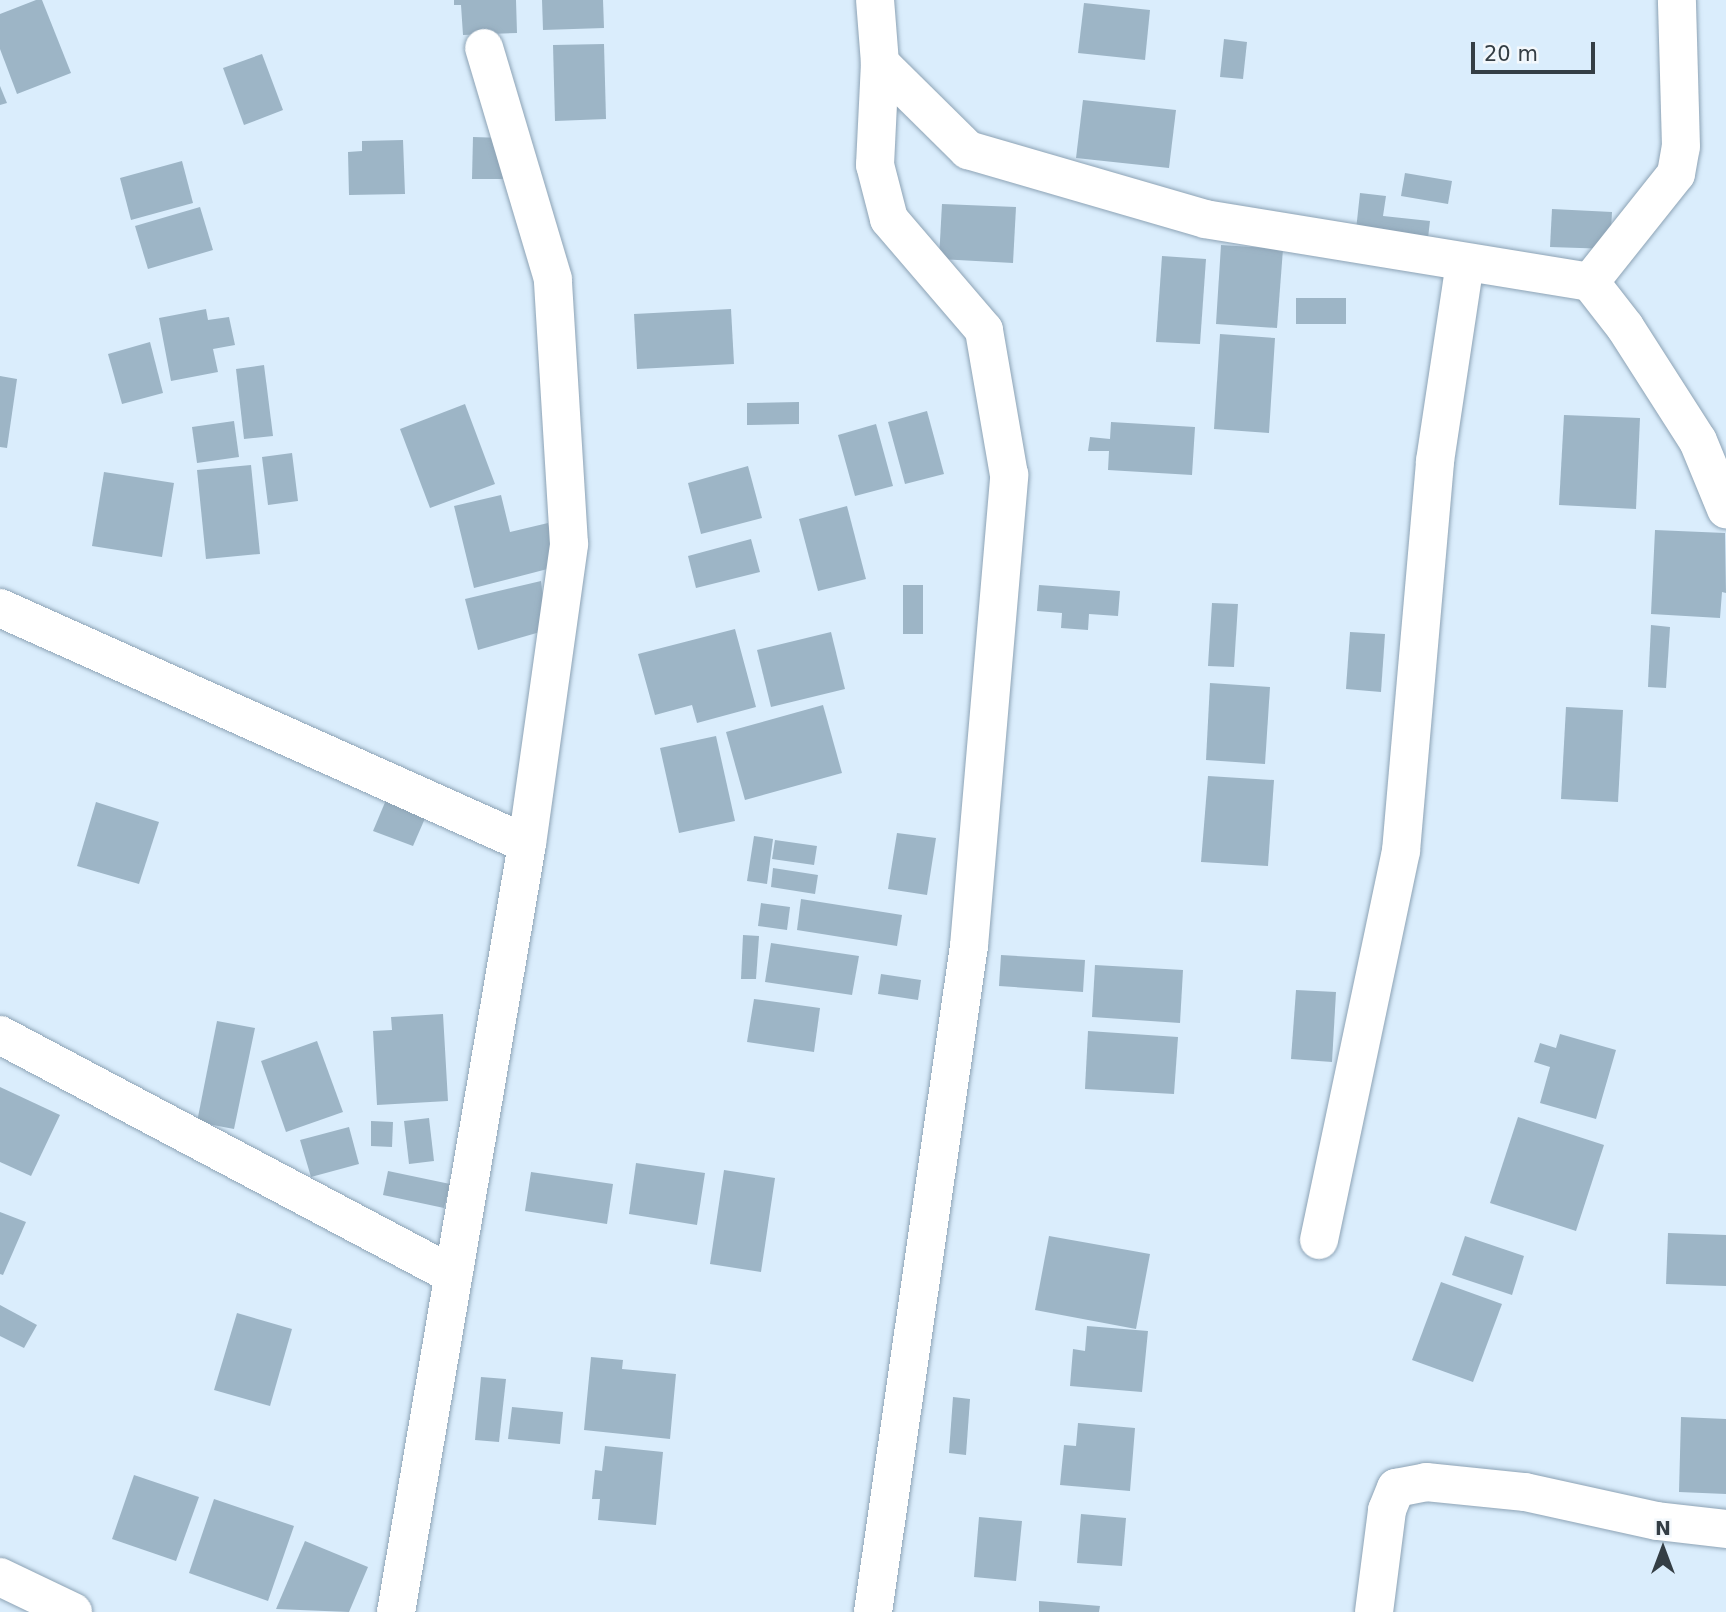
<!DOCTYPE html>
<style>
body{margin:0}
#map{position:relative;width:1726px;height:1612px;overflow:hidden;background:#daedfc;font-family:"DejaVu Sans",sans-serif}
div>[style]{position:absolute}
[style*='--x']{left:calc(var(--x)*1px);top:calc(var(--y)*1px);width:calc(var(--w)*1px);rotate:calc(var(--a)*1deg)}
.building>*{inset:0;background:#9db5c6}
.roads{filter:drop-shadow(0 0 2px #8da3b5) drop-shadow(0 0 2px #8da3b5)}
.minor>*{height:38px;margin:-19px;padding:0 19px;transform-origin:19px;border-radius:19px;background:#fff}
span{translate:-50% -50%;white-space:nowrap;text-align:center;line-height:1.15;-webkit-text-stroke:7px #f3f8fc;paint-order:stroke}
.north{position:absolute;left:1628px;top:1514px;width:70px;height:70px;-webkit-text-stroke:5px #f3f8fc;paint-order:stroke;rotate:0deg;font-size:19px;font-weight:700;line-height:28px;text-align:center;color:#343e45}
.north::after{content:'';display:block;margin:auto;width:24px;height:32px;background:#343e45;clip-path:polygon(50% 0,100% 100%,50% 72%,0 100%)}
.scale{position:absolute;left:1471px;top:42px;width:124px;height:32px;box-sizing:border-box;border:4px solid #343e45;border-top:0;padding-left:9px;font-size:21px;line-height:24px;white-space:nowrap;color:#343e45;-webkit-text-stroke:5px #f3f8fc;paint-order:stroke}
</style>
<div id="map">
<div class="building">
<i style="clip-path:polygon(36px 0,42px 0,71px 73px,17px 94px,0 49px,0 14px)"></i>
<i style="clip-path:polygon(454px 0,516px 0,517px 33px,463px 35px,461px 5px,454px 5px)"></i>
<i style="clip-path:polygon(542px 0,603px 0,604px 28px,543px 30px)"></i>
<i style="clip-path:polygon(1084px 3px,1150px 10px,1145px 60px,1078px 53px)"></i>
<i style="clip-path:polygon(1224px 39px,1247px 42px,1243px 79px,1220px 77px)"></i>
<i style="clip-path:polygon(604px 44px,606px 119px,555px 121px,553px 45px)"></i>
<i style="clip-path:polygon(262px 54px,283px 110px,244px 125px,223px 68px)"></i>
<i style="clip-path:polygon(0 86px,7px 103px,0 105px)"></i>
<i style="clip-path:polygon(1083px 100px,1176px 110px,1169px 168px,1076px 158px)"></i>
<i style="clip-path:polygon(473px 137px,503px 138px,503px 179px,472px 179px)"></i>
<i style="clip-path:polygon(403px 140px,405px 194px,349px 195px,348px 152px,362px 151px,362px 141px)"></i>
<i style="clip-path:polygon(182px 161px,193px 203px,131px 220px,120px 178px)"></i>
<i style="clip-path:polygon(1405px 173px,1452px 181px,1448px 204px,1401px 196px)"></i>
<i style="clip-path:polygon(1360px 193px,1386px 196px,1383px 216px,1430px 221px,1428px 238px,1356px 230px)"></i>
<i style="clip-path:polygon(942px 204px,1016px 207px,1013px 263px,939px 259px)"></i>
<i style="clip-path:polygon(200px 207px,213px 250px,148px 269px,135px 226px)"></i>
<i style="clip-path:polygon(1552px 209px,1612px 212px,1610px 249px,1550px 247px)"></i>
<i style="clip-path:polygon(1221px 245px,1283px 249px,1277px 328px,1216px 324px)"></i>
<i style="clip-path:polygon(1162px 256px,1206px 259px,1200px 344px,1156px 342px)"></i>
<i style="clip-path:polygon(1296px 298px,1346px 298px,1346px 324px,1296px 324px)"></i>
<i style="clip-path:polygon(206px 309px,208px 320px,229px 317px,235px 345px,213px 349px,218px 372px,171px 381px,159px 318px)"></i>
<i style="clip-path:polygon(731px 309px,734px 364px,637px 369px,634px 314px)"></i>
<i style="clip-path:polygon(1220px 334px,1275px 338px,1269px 433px,1214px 429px)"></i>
<i style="clip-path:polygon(150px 342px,163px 393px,122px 404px,108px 354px)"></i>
<i style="clip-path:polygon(264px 365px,273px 436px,244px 439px,236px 369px)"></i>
<i style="clip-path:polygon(0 376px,17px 379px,7px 448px,0 447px)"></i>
<i style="clip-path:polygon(799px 402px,799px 424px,747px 425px,747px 403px)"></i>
<i style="clip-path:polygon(465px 404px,495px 484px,430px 508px,400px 429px)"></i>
<i style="clip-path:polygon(927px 411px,944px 474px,905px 484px,888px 422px)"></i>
<i style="clip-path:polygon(1564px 415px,1640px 418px,1636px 509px,1559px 505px)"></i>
<i style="clip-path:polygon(234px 421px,239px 457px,197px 463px,192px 427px)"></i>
<i style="clip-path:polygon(1111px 422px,1195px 427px,1192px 475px,1108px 470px,1109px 451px,1088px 451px,1090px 437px,1110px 439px)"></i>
<i style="clip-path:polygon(876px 424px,893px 486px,855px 496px,838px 435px)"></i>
<i style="clip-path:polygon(292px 453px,298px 501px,268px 505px,262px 457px)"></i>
<i style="clip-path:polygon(251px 465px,260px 554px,206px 559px,197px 470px)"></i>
<i style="clip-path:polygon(748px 466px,762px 518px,701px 534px,688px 483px)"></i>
<i style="clip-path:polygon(104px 472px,174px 483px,162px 557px,92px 546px)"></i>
<i style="clip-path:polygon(501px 495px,510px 532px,548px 523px,559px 566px,474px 588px,454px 506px)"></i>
<i style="clip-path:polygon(847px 506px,866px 579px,818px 591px,799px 519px)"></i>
<i style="clip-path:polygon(1655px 530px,1725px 533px,1726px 593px,1722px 592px,1720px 618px,1651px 614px)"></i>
<i style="clip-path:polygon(751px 539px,760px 572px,696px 588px,688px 556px)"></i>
<i style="clip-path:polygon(541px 581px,547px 630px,478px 650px,465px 599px)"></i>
<i style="clip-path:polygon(903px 585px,923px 585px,923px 634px,903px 634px)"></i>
<i style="clip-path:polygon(1039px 585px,1120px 591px,1118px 616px,1089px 614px,1088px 630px,1061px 628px,1062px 613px,1037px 611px)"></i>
<i style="clip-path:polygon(1212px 603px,1238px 604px,1234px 667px,1208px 666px)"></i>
<i style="clip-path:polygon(1651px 625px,1670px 627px,1666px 688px,1648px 687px)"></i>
<i style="clip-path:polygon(735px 629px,756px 707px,697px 723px,692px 705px,655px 715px,638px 654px)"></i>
<i style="clip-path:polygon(831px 632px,845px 689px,771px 707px,757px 650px)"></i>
<i style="clip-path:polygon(1350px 632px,1385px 634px,1381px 692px,1346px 689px)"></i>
<i style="clip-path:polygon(1210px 683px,1270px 687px,1265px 764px,1206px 760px)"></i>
<i style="clip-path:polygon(823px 705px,842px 773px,745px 800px,726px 732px)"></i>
<i style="clip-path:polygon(1566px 707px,1623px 710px,1618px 802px,1561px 799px)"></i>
<i style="clip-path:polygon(716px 736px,735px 821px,679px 833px,660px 748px)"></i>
<i style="clip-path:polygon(1208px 776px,1274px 780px,1268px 866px,1201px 862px)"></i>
<i style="clip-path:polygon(386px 800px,426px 816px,413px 846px,373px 831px)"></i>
<i style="clip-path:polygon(96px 802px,159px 822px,139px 884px,77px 866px)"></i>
<i style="clip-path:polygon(897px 833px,936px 838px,927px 895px,888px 889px)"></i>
<i style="clip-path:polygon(754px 836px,773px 839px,767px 884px,747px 881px)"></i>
<i style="clip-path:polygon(775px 840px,817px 846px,814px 865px,772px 859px)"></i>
<i style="clip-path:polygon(773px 868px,818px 875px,815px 894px,771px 887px)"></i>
<i style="clip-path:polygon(801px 899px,902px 915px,897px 946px,797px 930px)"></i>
<i style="clip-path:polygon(761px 903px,790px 907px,787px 930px,758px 926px)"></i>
<i style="clip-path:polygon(743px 935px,759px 936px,756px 979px,741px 979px)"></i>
<i style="clip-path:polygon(771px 943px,859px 956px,852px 995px,765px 982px)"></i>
<i style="clip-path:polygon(1001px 955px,1085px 960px,1083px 992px,999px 986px)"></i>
<i style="clip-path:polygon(1095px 965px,1183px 970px,1180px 1023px,1092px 1017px)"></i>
<i style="clip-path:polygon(881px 974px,921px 980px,918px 1000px,878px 994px)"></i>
<i style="clip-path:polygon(1296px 990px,1336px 992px,1332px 1062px,1291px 1059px)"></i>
<i style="clip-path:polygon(754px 999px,820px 1008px,814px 1052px,747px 1042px)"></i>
<i style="clip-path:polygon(443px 1014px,448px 1101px,377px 1105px,373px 1031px,392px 1030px,391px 1017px)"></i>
<i style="clip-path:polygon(217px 1021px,255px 1028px,234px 1129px,197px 1122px)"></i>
<i style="clip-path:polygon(1088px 1031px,1178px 1037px,1174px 1094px,1085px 1089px)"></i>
<i style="clip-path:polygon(1560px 1034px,1616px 1050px,1596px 1119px,1540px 1103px,1550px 1067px,1534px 1062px,1540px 1043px,1556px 1048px)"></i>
<i style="clip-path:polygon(317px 1041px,343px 1112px,286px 1132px,261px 1061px)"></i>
<i style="clip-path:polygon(0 1087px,60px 1115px,31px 1176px,0 1162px)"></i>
<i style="clip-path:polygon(1518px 1117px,1604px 1145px,1576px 1231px,1490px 1203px)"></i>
<i style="clip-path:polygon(429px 1118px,434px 1161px,409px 1164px,404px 1121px)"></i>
<i style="clip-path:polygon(371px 1121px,393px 1122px,392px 1147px,371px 1146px)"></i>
<i style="clip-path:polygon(349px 1127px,359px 1164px,311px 1177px,300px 1140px)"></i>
<i style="clip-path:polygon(636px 1163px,705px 1173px,697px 1225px,629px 1214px)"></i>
<i style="clip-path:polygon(724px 1170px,775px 1178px,761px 1272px,710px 1264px)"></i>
<i style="clip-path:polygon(388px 1171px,450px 1184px,444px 1208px,383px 1195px)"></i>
<i style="clip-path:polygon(531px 1172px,613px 1184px,607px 1224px,525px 1211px)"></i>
<i style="clip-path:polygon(0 1212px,26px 1222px,3px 1275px,0 1274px)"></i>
<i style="clip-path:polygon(1668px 1233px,1726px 1235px,1726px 1286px,1666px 1284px)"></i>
<i style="clip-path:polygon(1049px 1236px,1150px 1254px,1136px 1329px,1035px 1310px)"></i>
<i style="clip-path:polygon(1465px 1236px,1524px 1256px,1512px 1295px,1452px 1275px)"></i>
<i style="clip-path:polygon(1441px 1282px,1502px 1304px,1473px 1382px,1412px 1360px)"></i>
<i style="clip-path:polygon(0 1305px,37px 1325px,24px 1348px,0 1336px)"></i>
<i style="clip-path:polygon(237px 1313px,292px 1329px,270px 1406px,214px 1390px)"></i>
<i style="clip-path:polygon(1087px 1326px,1148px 1331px,1142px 1392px,1070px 1386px,1073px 1349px,1085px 1351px)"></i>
<i style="clip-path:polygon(591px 1357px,623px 1360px,622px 1369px,676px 1374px,670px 1439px,584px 1430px)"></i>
<i style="clip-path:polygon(481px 1377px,506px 1379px,499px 1442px,475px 1440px)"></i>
<i style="clip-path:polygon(953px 1397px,970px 1399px,966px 1455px,949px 1453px)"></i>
<i style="clip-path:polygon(512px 1407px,563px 1412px,560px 1444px,508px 1439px)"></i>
<i style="clip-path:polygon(1681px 1417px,1726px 1419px,1726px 1494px,1679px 1492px)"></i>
<i style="clip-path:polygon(1078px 1423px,1135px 1428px,1130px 1491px,1060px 1485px,1064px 1445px,1076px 1446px)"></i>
<i style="clip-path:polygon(605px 1446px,663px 1452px,656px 1525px,598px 1520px,600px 1499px,592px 1499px,595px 1470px,602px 1471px)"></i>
<i style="clip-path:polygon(134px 1475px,199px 1497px,176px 1561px,112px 1539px)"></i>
<i style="clip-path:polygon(214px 1499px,294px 1526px,268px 1601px,189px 1573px)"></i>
<i style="clip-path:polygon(1081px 1514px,1126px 1518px,1122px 1566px,1077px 1563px)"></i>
<i style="clip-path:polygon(979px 1517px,1022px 1521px,1016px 1581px,974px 1577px)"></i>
<i style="clip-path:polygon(305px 1541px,368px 1567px,349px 1612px,276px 1609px)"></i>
<i style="clip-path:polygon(1039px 1601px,1100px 1606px,1099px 1612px,1039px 1612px)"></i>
</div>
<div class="roads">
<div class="minor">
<i style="--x:880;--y:63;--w:124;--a:44.7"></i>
<i style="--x:968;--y:150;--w:247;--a:16.2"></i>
<i style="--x:1205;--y:219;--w:390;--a:9.3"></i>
<i style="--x:1590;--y:282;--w:57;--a:52.1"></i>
<i style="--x:1625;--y:327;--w:135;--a:57.4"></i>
<i style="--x:1698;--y:441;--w:74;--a:67.6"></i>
<i style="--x:1590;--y:282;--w:138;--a:-51.5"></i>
<i style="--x:1676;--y:174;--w:27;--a:-80"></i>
<i style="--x:1681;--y:147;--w:147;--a:-91.6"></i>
<i style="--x:0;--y:608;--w:577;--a:24.12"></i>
<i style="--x:0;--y:1035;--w:513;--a:27.91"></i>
<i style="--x:1319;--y:1240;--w:398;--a:-78.1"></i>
<i style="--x:1401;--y:851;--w:391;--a:-85"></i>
<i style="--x:1435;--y:461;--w:200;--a:-81.4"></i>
<i style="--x:0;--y:1577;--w:81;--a:25.6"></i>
<i style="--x:396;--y:1612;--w:779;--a:-80.32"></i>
<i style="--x:527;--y:844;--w:303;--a:-82"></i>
<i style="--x:569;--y:544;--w:265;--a:-93.5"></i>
<i style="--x:553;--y:279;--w:241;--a:-106.6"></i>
<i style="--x:873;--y:1612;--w:673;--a:-81.8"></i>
<i style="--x:969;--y:946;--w:473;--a:-85.1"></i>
<i style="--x:1009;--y:475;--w:147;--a:-99.8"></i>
<i style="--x:984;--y:330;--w:146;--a:-130.6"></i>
<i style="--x:889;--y:219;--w:56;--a:-104.5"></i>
<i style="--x:875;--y:165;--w:102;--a:-87.2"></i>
<i style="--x:880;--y:63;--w:63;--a:-94.5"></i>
<i style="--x:1374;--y:1612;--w:103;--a:-82.7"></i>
<i style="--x:1387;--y:1510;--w:24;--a:-68"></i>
<i style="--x:1396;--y:1488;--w:31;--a:-11"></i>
<i style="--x:1426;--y:1482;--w:100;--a:5.8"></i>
<i style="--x:1525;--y:1492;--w:135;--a:12.4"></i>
<i style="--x:1657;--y:1521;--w:69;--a:6.6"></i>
</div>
</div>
<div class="north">N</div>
<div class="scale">20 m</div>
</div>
